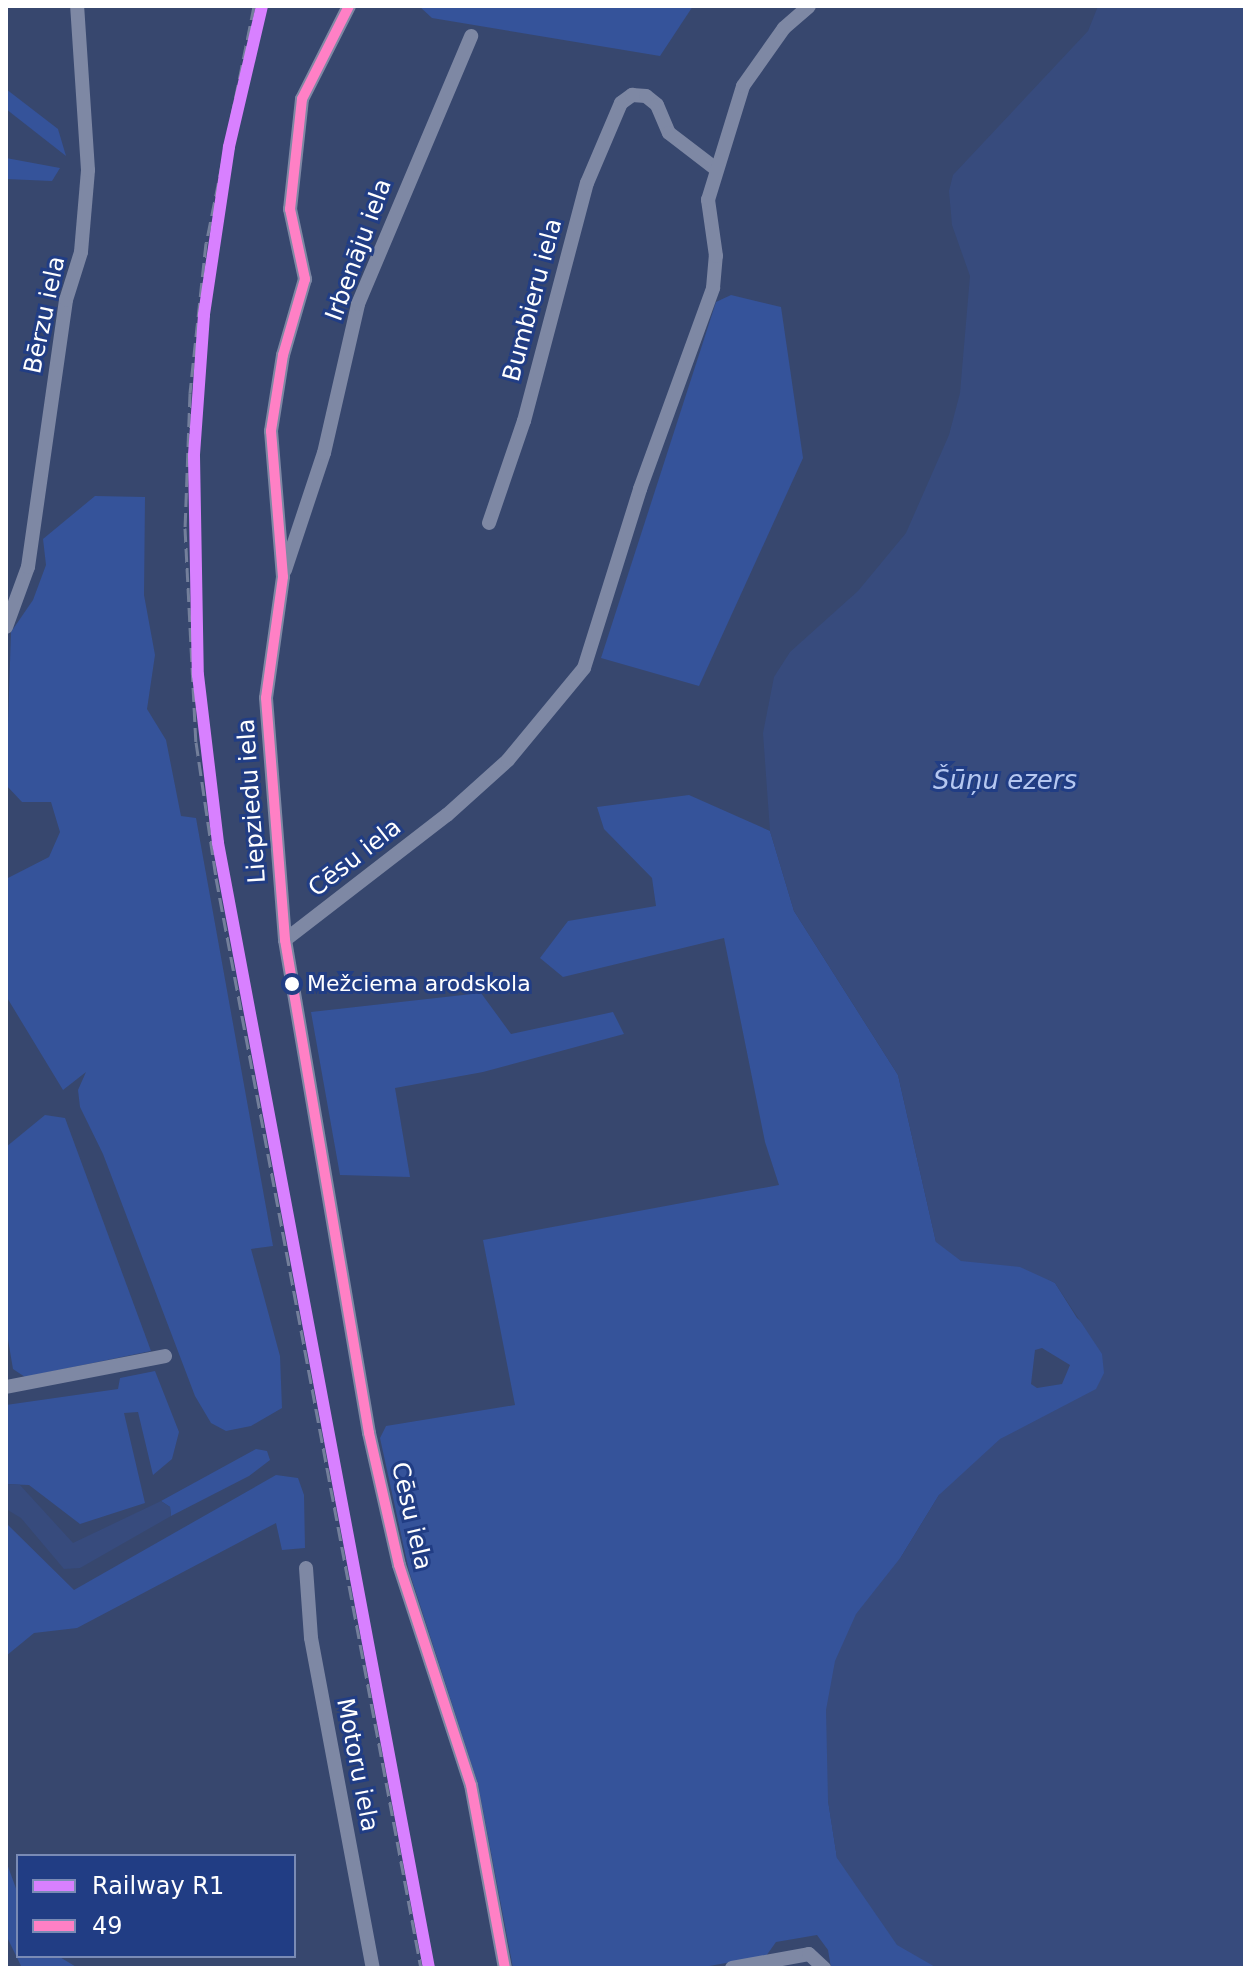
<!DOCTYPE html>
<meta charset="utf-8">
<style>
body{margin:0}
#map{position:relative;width:1251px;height:1974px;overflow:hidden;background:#37476e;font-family:"DejaVu Sans",sans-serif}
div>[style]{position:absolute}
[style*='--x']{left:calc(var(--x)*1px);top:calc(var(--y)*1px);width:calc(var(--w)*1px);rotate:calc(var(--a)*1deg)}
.green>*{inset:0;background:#35539a}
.water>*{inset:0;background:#374b7d}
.minor>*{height:14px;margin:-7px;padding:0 7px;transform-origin:7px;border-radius:7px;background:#7e88a4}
.rail>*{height:3px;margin-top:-1.5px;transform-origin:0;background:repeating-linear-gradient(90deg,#737f9b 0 14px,transparent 0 20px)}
.bus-1>*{height:10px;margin:-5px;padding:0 5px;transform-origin:5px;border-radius:5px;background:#ff80c5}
.rail-1>*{height:12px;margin:-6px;padding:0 6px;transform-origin:6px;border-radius:6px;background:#d880ff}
.dots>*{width:22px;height:22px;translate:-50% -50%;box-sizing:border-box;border:4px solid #213d84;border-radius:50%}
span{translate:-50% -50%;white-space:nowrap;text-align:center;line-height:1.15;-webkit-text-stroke:6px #213d84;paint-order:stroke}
.bus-label{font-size:22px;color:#fff}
.left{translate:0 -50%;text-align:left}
.street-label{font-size:24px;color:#fff}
.water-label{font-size:26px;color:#b5c7f0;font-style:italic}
.frame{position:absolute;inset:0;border:8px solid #fff;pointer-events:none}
.legend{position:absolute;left:16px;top:1854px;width:280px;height:104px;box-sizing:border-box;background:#213d84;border:2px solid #7a8bb5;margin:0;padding:10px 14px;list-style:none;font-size:24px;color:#fff}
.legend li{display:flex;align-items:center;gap:16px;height:40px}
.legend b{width:40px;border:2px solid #7a8bb5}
</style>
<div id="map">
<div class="green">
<i style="clip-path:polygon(419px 6px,693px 6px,660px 56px,432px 18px)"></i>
<i style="clip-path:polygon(6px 89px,58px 129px,66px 156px,6px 109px)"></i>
<i style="clip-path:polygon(6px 158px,60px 168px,52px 181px,6px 179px)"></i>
<i style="clip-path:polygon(731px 295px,781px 307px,803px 458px,699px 686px,601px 658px,716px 302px)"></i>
<i style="clip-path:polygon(95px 496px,145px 497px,144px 595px,155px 655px,147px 709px,166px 740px,181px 816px,196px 818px,273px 1246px,251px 1249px,280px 1356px,282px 1408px,251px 1426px,226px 1431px,211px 1423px,195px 1396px,103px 1154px,80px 1107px,78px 1090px,86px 1072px,63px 1090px,6px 996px,6px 879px,49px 857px,60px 832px,51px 802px,22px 802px,6px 785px,11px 632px,33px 600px,46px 565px,43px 539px)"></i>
<i style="clip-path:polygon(evenodd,689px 795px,770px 831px,794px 911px,898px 1075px,936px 1242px,989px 1246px,1055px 1283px,1077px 1318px,1114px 1353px,1090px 1404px,939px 1495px,901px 1557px,828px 1800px,837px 1858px,1069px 1968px,831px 1968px,828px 1950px,817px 1935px,776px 1942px,766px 1956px,698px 1968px,513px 1968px,478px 1784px,409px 1571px,380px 1438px,386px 1426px,515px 1405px,483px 1240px,779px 1185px,765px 1142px,724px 938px,563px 977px,540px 958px,568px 921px,656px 906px,652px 878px,604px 829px,597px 807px,689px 795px,1042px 1348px,1070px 1365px,1062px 1384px,1037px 1388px,1031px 1384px,1035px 1350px,1042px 1348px)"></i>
<i style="clip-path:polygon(481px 993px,511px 1034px,613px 1012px,624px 1034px,483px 1072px,395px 1088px,410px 1177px,340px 1175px,311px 1012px)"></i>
<i style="clip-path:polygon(45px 1115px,65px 1118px,151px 1351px,25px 1377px,13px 1369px,6px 1328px,6px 1147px)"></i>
<i style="clip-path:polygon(155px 1371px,179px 1432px,172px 1459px,153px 1475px,138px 1412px,124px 1413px,145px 1503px,80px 1524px,29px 1485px,6px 1484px,6px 1405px,118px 1389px,120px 1378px)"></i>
<i style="clip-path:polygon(256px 1449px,267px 1451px,270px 1460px,249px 1476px,171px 1516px,170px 1507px,161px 1501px)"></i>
<i style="clip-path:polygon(276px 1475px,298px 1478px,304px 1495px,305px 1548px,282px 1550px,276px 1523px,77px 1628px,34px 1633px,6px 1656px,6px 1523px,74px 1590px)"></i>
<i style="clip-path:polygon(6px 1861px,18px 1894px,18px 1956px,58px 1956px,78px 1968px,22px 1968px,6px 1935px)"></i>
</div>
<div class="water">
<i style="clip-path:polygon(1098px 6px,1245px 6px,1245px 1968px,937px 1968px,897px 1945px,837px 1858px,828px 1801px,826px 1710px,835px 1661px,856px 1614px,901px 1557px,939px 1495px,1000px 1439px,1096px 1389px,1104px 1373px,1102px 1354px,1055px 1283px,1020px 1267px,961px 1261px,936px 1242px,898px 1075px,794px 911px,770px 831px,763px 733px,774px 677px,790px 652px,858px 591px,906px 533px,949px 435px,960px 393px,970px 276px,952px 225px,949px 191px,953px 175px,1088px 31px)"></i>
<i style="clip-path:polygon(6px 1484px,20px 1485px,73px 1543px,161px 1501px,170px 1507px,171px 1516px,80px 1568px,64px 1569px,21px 1518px,6px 1509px)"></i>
</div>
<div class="minor">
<i style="--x:349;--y:6;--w:104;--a:116.8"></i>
<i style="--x:302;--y:99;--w:111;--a:96.2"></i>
<i style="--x:290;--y:209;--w:72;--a:77.9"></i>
<i style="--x:305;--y:279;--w:79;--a:106.1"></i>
<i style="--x:283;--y:355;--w:77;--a:99"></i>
<i style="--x:271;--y:431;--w:146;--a:85.3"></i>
<i style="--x:283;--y:577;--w:122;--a:98"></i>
<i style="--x:266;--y:698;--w:243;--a:85.5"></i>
<i style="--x:285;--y:940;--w:500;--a:80.33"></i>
<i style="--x:369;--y:1433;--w:135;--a:77.2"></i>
<i style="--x:399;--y:1565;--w:231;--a:71.9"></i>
<i style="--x:471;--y:1785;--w:186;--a:79.5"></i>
<i style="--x:489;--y:523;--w:108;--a:-71.1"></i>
<i style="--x:524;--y:421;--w:246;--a:-75.2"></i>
<i style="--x:587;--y:183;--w:87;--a:-67"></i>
<i style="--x:621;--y:103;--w:14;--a:-36"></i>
<i style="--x:632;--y:95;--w:14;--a:4"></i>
<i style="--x:646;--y:96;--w:14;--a:39"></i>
<i style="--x:657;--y:105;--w:30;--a:67"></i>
<i style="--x:669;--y:133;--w:59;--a:37.5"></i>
<i style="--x:285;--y:570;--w:123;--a:-71.6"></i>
<i style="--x:324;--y:453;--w:153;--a:-77.1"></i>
<i style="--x:358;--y:304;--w:291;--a:-67.1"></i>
<i style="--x:6;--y:627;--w:64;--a:-69.9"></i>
<i style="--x:28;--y:567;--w:270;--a:-81.9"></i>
<i style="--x:66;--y:300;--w:50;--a:-72.6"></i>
<i style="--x:81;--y:252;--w:82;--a:-85.1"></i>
<i style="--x:88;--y:170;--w:164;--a:-93.8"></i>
<i style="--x:285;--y:940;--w:205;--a:-37.7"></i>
<i style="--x:447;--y:815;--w:82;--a:-42"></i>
<i style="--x:508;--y:760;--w:119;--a:-50.4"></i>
<i style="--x:584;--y:668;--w:188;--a:-72.6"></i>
<i style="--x:640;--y:489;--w:214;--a:-70"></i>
<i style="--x:713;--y:288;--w:32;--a:-85"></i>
<i style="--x:716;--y:256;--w:57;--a:-98.1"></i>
<i style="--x:708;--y:200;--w:119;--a:-72.9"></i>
<i style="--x:743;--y:86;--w:71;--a:-54.7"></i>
<i style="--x:784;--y:28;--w:33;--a:-41"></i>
<i style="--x:6;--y:1387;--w:162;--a:-11"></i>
<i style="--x:306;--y:1568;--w:70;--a:85.9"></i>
<i style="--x:311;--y:1638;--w:336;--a:79.4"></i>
<i style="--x:732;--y:1968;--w:78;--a:-10.3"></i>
<i style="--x:809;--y:1954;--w:21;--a:43"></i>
</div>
<div class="rail">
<i style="--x:254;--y:6;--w:242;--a:101.4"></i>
<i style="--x:206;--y:243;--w:151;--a:96.1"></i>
<i style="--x:190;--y:393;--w:135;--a:92.1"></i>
<i style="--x:185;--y:528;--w:214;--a:87.1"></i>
<i style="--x:196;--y:742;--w:137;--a:81.6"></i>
<i style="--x:216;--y:878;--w:1109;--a:79.35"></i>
</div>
<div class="bus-1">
<i style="--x:349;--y:6;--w:104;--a:116.8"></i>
<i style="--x:302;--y:99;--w:111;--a:96.2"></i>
<i style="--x:290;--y:209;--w:72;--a:77.9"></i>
<i style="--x:305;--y:279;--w:79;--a:106.1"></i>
<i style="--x:283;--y:355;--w:77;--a:99"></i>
<i style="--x:271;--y:431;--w:146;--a:85.3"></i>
<i style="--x:283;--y:577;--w:122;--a:98"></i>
<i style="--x:266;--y:698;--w:243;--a:85.5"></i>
<i style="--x:285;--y:940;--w:500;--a:80.33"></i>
<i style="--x:369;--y:1433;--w:135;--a:77.2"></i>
<i style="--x:399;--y:1565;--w:231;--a:71.9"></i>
<i style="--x:471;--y:1785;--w:186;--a:79.5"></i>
</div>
<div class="rail-1">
<i style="--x:262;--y:6;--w:145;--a:103.2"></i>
<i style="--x:229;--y:147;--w:170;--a:98.5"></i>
<i style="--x:204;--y:315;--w:141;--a:94.1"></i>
<i style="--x:194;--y:456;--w:219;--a:89"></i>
<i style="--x:198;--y:675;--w:169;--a:83.2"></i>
<i style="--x:218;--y:843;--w:1145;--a:79.38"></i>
</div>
<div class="dots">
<i style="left:292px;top:984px;background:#fff"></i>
</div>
<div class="bus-label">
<span class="left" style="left:307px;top:984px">Mežciema arodskola</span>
</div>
<div class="street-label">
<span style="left:359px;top:250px;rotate:-70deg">Irbenāju iela</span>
<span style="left:533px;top:300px;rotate:-75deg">Bumbieru iela</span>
<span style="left:45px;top:315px;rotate:-78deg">Bērzu iela</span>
<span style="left:252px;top:801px;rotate:-94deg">Liepziedu iela</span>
<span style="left:355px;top:858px;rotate:-38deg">Cēsu iela</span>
<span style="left:411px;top:1516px;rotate:77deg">Cēsu iela</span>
<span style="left:357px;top:1765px;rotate:79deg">Motoru iela</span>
</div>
<div class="water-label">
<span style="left:1005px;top:781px">Šūņu ezers</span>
</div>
<div class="frame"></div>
<ul class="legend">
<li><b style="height:10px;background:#d880ff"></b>Railway R1</li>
<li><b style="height:10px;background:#ff80c5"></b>49</li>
</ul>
</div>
